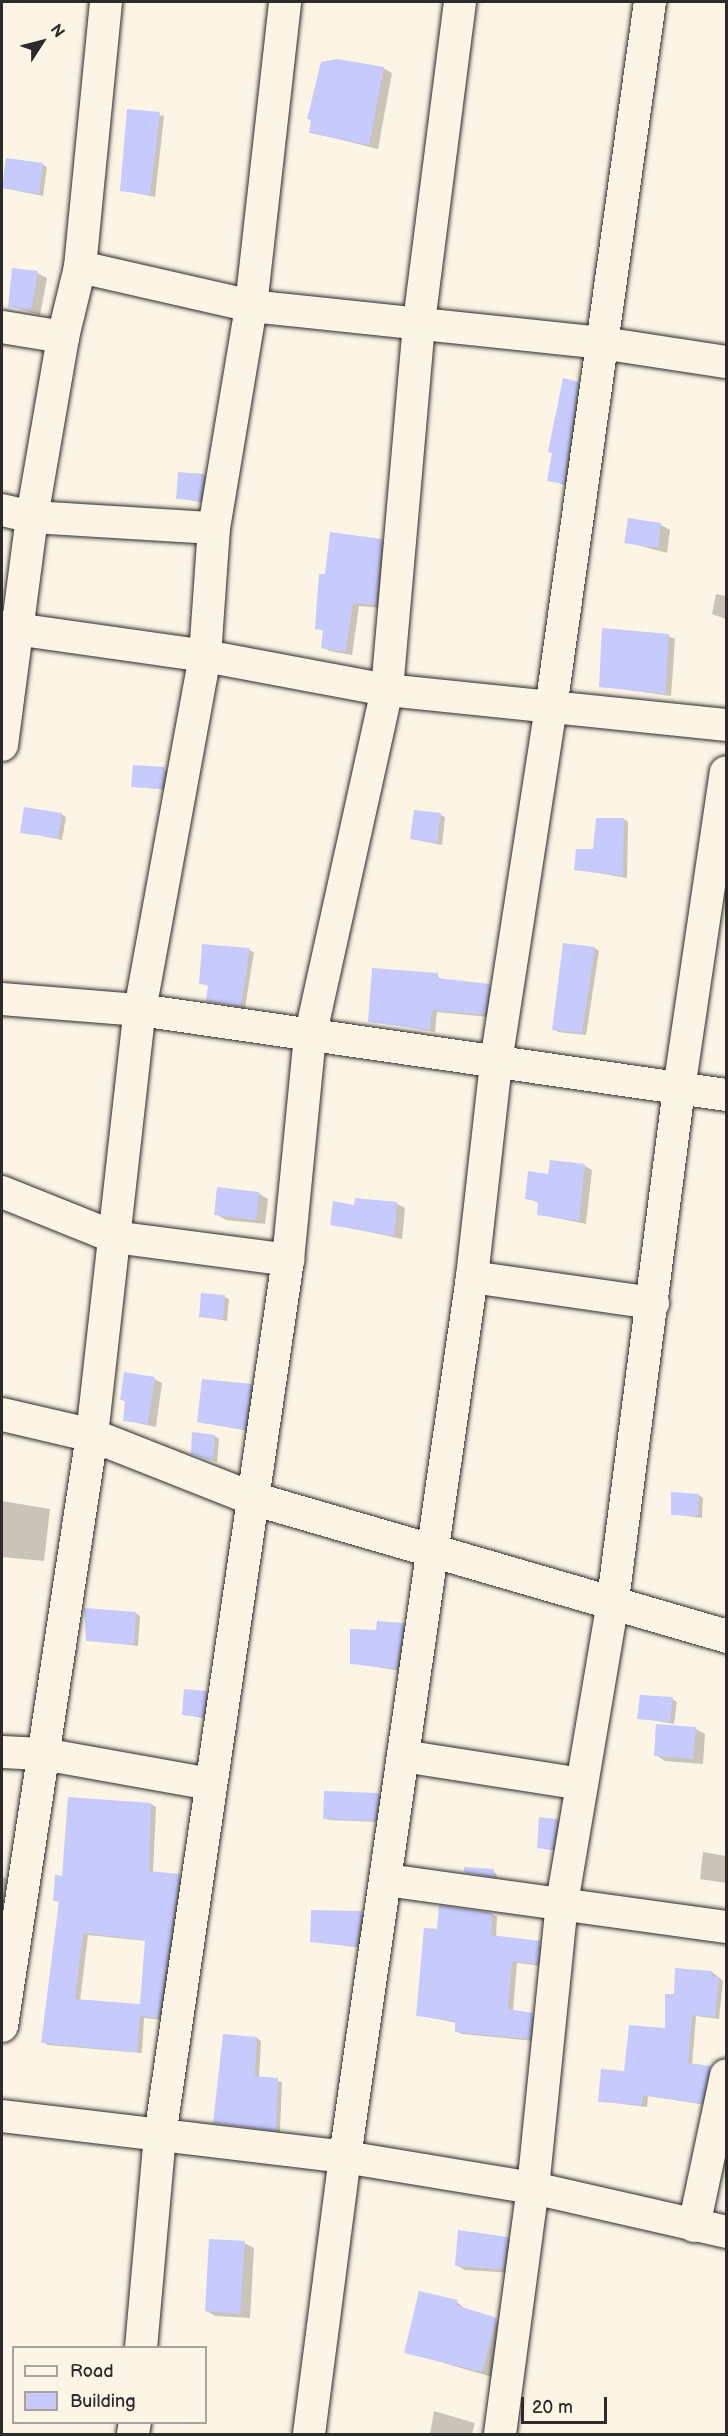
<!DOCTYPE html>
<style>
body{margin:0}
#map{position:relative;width:728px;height:2436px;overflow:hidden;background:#fcf5e5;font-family:"Balsamiq Sans",sans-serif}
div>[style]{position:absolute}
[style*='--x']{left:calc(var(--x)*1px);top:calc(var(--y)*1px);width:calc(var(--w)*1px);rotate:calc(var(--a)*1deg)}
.shadow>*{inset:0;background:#0003}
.building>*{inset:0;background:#c7cafc}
.roads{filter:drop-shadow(0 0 2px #2b2b2b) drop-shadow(0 0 2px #2b2b2b)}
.street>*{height:32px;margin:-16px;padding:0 16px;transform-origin:16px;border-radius:16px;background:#fcf5e5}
.secondary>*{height:33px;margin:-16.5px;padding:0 16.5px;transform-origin:16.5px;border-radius:16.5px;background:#fcf5e5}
span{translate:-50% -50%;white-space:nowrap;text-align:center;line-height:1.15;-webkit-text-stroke:4.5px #fcf5e5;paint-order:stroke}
.frame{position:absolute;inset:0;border:3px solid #2b2b2b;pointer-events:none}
.legend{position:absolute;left:12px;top:2346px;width:195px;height:78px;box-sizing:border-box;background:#fcf5e5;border:2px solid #a8a49b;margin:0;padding:8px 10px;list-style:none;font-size:18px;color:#2b2b2b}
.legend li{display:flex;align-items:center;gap:12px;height:30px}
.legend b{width:30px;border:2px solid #a8a49b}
.north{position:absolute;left:12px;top:12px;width:60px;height:60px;-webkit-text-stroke:4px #fcf5e5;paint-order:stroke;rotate:54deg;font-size:16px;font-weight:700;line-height:24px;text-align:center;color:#2b2b2b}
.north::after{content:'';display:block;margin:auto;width:21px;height:27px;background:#2b2b2b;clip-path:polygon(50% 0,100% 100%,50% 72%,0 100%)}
.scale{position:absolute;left:521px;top:2397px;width:86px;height:27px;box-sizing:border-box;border:3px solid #2b2b2b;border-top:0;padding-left:8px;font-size:18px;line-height:21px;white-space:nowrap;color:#2b2b2b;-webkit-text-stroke:4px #fcf5e5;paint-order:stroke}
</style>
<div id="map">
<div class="shadow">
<i style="clip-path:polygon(383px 68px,392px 73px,378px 149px,310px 132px)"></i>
<i style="clip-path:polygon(129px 110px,164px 116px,155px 197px,122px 190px)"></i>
<i style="clip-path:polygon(42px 164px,47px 167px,43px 196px,3px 188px)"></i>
<i style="clip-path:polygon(37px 273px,47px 278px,40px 315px,9px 306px)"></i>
<i style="clip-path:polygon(578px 383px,585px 387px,571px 487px,549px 480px)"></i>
<i style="clip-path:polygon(204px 476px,209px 478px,205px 503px,178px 498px)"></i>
<i style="clip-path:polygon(661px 525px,670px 530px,667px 553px,626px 542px)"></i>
<i style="clip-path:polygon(382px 541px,389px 545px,383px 608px,359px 606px,352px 655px,330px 651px,322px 647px,325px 632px,317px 628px,326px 576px)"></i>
<i style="clip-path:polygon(716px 594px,726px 596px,726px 619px,712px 614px)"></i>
<i style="clip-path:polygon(668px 636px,675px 639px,671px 696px,600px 686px)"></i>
<i style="clip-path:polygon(134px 766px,169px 771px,167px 790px,132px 786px)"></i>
<i style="clip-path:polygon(61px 814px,66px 817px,62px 840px,22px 832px)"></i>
<i style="clip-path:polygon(441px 815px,445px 817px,442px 845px,412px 839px)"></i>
<i style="clip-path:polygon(624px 819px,628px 822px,627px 878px,576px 869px)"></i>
<i style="clip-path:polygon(595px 948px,599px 951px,586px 1035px,558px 1032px,554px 1029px)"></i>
<i style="clip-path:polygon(249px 950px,254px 952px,245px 1008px,207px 1001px,209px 986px,201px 983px)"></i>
<i style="clip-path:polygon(437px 975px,441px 980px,494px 988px,489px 1017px,437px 1012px,435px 1032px,370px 1021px)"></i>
<i style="clip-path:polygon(585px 1166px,592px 1170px,586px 1224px,538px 1214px,539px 1203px,526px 1198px,549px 1176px)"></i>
<i style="clip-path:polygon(258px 1193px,268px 1199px,265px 1224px,226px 1220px,216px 1214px)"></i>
<i style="clip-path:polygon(396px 1203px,405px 1208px,402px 1239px,332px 1224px)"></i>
<i style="clip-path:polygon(224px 1297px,229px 1299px,227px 1321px,201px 1316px)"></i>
<i style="clip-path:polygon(154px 1379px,162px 1383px,156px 1427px,124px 1420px,126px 1402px,121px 1399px)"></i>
<i style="clip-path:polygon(251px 1385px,256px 1388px,249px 1431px,198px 1422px)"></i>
<i style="clip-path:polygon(215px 1436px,219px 1439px,217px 1462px,197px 1456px)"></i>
<i style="clip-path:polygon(699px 1495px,703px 1498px,702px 1518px,672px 1514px)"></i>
<i style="clip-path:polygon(2px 1501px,50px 1509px,44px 1561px,2px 1557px)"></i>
<i style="clip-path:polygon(135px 1613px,140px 1616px,138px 1646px,87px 1640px)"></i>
<i style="clip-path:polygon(403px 1625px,408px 1627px,402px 1671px,351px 1663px,377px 1631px)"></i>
<i style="clip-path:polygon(206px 1693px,211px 1695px,207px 1719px,183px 1714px)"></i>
<i style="clip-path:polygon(672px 1699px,677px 1702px,674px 1724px,639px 1718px)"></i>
<i style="clip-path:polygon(696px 1729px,705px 1734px,703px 1764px,665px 1761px,656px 1755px)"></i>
<i style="clip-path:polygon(326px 1792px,379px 1795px,383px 1797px,380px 1822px,329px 1820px,324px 1818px)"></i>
<i style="clip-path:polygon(evenodd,151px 1804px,156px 1807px,153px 1873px,185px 1879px,164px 2020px,144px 2018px,142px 2053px,48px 2045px,43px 2042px,60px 1903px,55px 1900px,64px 1877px,151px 1804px,88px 1935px,147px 1941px,141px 2006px,80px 2001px,88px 1935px)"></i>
<i style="clip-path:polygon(557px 1820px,562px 1823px,557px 1851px,538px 1847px)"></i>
<i style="clip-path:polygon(703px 1852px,726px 1856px,726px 1883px,700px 1879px)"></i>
<i style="clip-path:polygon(494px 1871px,498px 1878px,465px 1872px)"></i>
<i style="clip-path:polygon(3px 1877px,7px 1879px,2px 1922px,2px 1890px)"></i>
<i style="clip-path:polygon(312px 1911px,366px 1915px,362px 1948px,311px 1941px)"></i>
<i style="clip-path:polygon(492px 1914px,497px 1917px,496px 1938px,545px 1946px,543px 1966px,517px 1963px,513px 2011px,538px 2018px,535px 2041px,462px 2034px,456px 2031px,457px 2023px,418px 2015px,439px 1930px)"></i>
<i style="clip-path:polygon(712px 1972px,723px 1981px,719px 2019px,696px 2016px,692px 2065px,715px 2070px,706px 2105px,648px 2096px,647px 2107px,599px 2101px,666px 2030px,675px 1995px)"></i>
<i style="clip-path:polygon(257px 2038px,261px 2041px,259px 2078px,282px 2082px,280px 2132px,215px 2122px)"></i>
<i style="clip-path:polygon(508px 2238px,516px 2243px,512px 2273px,465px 2270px,456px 2265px)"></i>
<i style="clip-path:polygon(244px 2243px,254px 2248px,250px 2318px,216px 2316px,206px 2311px)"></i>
<i style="clip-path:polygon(457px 2302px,466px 2310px,507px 2325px,492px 2377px,406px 2352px)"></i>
<i style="clip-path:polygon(434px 2411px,475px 2423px,472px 2434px,430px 2434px)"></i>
</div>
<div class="building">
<i style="clip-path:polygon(338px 59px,384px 67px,369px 145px,309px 133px,311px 120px,307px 119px,321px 62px)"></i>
<i style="clip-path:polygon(127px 109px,160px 112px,150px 195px,120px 191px)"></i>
<i style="clip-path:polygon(6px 158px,43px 163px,39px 194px,2px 188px)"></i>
<i style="clip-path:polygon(12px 268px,38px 271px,31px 310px,8px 307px)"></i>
<i style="clip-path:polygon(563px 378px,579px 382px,564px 484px,547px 481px,552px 453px,548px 452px)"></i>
<i style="clip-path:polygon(178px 472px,205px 474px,200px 501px,176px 499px)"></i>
<i style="clip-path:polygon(628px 518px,661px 523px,658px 548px,624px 543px)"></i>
<i style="clip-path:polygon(330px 532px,382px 539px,376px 605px,353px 603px,345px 652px,321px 648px,323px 630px,315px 629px,319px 574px,325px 574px)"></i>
<i style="clip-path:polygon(602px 628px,669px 634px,665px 694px,599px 687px)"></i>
<i style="clip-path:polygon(133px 765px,165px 767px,162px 789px,131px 787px)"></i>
<i style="clip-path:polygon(24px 807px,62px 813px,58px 838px,20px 833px)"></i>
<i style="clip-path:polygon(414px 810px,441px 813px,437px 843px,410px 839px)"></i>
<i style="clip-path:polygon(596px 818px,624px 818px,623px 876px,574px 870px,576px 849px,593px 849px)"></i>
<i style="clip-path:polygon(563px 943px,595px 947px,582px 1033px,552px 1030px)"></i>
<i style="clip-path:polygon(202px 944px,250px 948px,241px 1006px,206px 1001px,208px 985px,199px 984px)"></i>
<i style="clip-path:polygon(372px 968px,438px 973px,437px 978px,490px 984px,485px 1015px,432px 1010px,430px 1030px,368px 1022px)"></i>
<i style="clip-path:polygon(550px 1160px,585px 1164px,579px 1221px,537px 1215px,538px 1201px,525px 1199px,528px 1171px,548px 1174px)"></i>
<i style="clip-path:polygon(217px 1187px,259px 1192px,256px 1220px,214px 1215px)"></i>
<i style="clip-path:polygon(355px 1198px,397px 1202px,394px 1236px,330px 1225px,333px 1201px,354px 1205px)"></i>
<i style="clip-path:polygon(201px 1293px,225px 1295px,223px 1320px,199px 1317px)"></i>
<i style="clip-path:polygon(124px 1372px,155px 1377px,148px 1424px,123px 1421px,125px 1401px,120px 1400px)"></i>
<i style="clip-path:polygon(202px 1379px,252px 1384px,245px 1430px,197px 1422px)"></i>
<i style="clip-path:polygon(192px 1432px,215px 1435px,213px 1460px,191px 1454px)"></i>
<i style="clip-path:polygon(671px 1492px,699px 1494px,698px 1516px,671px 1515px)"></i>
<i style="clip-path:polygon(84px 1608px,136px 1612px,134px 1645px,86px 1641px)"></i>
<i style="clip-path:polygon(377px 1621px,404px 1623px,397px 1669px,350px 1664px,350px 1629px,376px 1630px)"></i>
<i style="clip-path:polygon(184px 1689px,207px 1691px,203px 1717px,182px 1715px)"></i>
<i style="clip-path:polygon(640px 1695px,673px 1697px,670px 1722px,637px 1719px)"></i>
<i style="clip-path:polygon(656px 1724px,696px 1727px,693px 1759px,654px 1756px)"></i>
<i style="clip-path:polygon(324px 1791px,379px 1793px,375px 1821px,323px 1819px)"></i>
<i style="clip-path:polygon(evenodd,68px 1797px,151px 1803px,149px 1871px,180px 1874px,159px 2018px,140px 2016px,137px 2052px,41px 2043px,59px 1901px,53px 1901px,55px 1875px,62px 1876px,68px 1797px,83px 1933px,145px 1940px,140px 2004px,75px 1999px,83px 1933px)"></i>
<i style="clip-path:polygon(539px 1817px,558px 1819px,553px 1850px,537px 1848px)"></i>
<i style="clip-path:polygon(464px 1867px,494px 1869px,494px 1877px,464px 1872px)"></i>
<i style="clip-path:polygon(439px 1905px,492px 1913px,491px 1935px,540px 1941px,538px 1964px,512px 1961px,508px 2009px,533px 2013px,530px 2039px,455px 2032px,455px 2021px,416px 2016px,424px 1928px,437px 1929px)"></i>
<i style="clip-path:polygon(311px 1910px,362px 1911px,357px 1947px,310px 1942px)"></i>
<i style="clip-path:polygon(675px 1968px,712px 1971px,712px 1976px,719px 1977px,715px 2017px,692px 2015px,688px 2063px,711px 2066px,702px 2104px,643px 2095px,642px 2105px,598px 2102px,601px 2069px,624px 2071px,629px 2025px,665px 2028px,665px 1994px,674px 1994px)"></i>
<i style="clip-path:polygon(223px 2034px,257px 2037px,255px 2076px,278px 2078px,276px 2131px,213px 2123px)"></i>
<i style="clip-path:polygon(458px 2230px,508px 2237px,504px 2269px,455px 2266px)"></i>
<i style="clip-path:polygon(209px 2239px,245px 2241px,240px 2314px,205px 2311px)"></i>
<i style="clip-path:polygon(419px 2291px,458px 2300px,456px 2305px,497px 2318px,482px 2372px,404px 2353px)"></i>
</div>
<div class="roads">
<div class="street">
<i style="--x:80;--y:267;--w:175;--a:12.8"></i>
<i style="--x:251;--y:306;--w:353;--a:6"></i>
<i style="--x:602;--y:343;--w:125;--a:8.7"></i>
<i style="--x:2;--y:327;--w:62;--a:9.3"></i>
<i style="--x:2;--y:510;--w:31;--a:13"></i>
<i style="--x:32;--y:517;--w:182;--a:3.5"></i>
<i style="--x:2;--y:627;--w:205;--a:8.1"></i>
<i style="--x:205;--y:656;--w:185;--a:10.6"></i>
<i style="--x:387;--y:690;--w:341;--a:5.9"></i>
<i style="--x:2;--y:745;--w:230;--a:-82.5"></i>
<i style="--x:32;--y:517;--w:183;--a:-80.2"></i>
<i style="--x:63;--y:337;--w:72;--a:-76.3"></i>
<i style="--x:80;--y:267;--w:266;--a:-84.4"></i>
<i style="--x:2;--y:999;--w:138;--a:4.6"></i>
<i style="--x:140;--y:1010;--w:592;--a:8.25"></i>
<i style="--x:2;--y:1192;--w:121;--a:21.9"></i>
<i style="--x:114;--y:1237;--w:176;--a:7.5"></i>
<i style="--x:472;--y:1277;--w:183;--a:8.2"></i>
<i style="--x:2;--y:1752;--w:41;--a:2.8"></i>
<i style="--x:43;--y:1754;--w:170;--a:10.2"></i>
<i style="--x:403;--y:1756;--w:181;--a:8.9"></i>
<i style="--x:387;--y:1880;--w:342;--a:7.9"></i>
<i style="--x:2;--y:2026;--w:598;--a:-81.34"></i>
<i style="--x:92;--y:1435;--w:428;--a:-83.6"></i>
<i style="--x:140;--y:1010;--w:360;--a:-79.6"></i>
<i style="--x:205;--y:656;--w:128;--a:-86"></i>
<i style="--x:214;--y:528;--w:225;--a:-80.5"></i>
<i style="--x:251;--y:306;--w:306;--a:-83.6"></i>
<i style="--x:2;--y:2116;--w:345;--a:6.8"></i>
<i style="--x:345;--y:2157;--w:191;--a:9.4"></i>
<i style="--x:533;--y:2188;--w:198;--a:12.8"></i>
<i style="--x:694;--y:2226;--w:154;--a:-78"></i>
<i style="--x:141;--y:2348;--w:213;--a:-84.9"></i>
<i style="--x:160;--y:2136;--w:885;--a:-81.69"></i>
<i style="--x:288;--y:1260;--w:224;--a:-84.4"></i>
<i style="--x:310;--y:1037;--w:355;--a:-77.5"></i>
<i style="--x:387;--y:690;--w:369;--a:-85"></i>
<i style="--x:419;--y:322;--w:323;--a:-82.7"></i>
<i style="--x:133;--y:2434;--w:12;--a:-81"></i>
<i style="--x:309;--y:2434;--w:279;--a:-82.6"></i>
<i style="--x:345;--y:2157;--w:889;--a:-81.79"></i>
<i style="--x:472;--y:1277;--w:216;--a:-83.6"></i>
<i style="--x:496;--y:1062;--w:358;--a:-81.2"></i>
<i style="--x:551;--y:708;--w:713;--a:-82.02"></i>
<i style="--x:500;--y:2434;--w:248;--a:-82.4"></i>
<i style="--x:533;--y:2188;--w:286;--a:-84.2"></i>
<i style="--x:562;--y:1903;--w:307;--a:-80.4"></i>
<i style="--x:613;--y:1600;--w:515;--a:-82.64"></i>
<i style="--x:679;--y:1089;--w:320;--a:-81.6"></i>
</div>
<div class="secondary">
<i style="--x:2;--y:1414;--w:92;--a:13.1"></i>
<i style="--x:92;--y:1435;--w:172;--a:21.5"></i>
<i style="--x:252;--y:1498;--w:494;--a:16.2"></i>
</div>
</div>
<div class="frame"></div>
<ul class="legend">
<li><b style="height:8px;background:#fcf5e5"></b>Road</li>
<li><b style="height:16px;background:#c7cafc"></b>Building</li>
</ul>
<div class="north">N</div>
<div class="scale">20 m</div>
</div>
